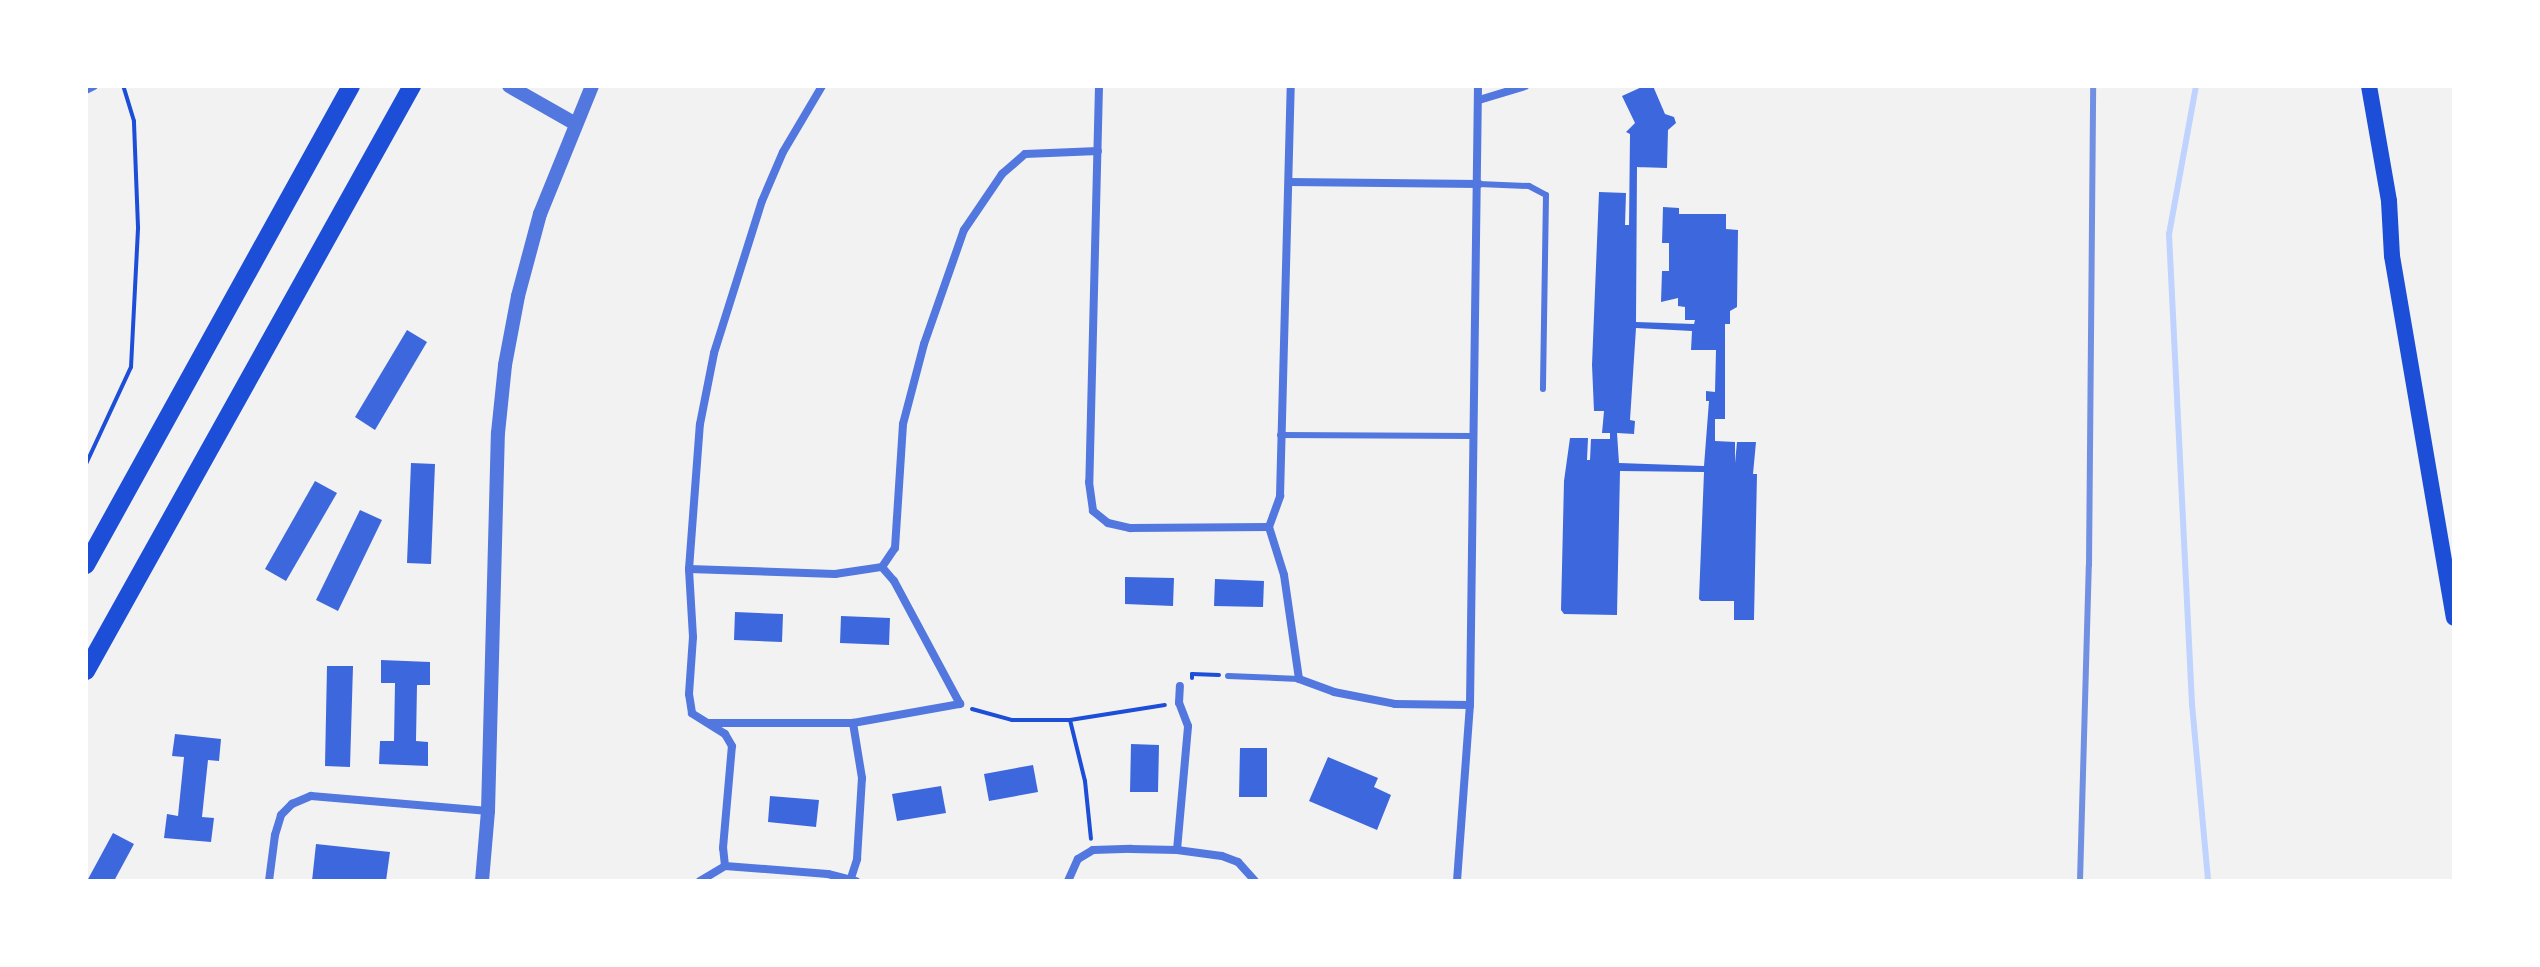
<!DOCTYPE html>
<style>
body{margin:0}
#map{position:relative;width:2540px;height:967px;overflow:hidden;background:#f2f2f2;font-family:Inter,sans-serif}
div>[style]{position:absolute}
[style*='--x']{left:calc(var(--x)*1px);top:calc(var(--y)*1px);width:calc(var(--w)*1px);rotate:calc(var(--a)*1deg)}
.stream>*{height:6px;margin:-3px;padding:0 3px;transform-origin:3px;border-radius:3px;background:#bfd3fe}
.building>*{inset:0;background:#3d67dc}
.path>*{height:4px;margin:-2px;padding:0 2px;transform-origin:2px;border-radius:2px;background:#1d4ed8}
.service>*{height:6px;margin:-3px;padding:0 3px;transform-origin:3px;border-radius:3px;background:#5277de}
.minor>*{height:8px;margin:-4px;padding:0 4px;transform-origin:4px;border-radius:4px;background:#5277de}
.tertiary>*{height:14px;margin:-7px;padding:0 7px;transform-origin:7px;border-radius:7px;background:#5277de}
.secondary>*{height:16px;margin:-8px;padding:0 8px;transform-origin:8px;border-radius:8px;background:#1d4ed8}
.primary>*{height:18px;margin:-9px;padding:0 9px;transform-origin:9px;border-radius:9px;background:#1d4ed8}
.rail>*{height:6px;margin:-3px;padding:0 3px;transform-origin:3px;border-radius:3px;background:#7290e2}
span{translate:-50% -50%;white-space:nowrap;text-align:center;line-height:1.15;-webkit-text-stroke:6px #fff;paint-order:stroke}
.frame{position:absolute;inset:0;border:88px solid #fff;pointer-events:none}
</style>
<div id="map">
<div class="stream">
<i style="--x:2196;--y:86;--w:150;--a:100.3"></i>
<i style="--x:2169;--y:234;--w:471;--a:87.2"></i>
<i style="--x:2192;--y:704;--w:178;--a:84.8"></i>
</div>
<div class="building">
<i style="clip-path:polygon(evenodd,1644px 86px,1653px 86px,1665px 114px,1674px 117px,1676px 123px,1668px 130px,1667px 168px,1637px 167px,1636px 322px,1694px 324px,1695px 320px,1685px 320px,1685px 307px,1678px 306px,1678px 298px,1661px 302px,1662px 271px,1669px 271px,1669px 243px,1662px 243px,1663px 207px,1679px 208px,1679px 214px,1726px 214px,1726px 229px,1738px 230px,1737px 307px,1730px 311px,1730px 324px,1725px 324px,1725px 419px,1715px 419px,1715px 441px,1735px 442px,1735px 463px,1737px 442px,1756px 442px,1753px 474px,1757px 474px,1754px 620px,1734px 620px,1734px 601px,1701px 601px,1699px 599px,1704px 472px,1620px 471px,1617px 615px,1564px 614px,1561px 610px,1564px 481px,1570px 438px,1588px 438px,1587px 460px,1590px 460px,1591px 439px,1610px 439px,1610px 433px,1602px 433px,1604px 411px,1594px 411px,1592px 365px,1599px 192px,1626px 193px,1625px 225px,1629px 225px,1630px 134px,1626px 132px,1635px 123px,1622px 96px,1644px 86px,1636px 328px,1692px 331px,1691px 350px,1716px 350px,1715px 392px,1706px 391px,1706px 401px,1709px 401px,1704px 466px,1619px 463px,1617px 433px,1634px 434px,1635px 421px,1630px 420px,1636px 328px)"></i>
<i style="clip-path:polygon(407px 330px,427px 342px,375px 430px,355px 417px)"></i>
<i style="clip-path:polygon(411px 463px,435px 464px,431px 564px,407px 563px)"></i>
<i style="clip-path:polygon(315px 481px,337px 493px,286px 581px,265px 569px)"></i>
<i style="clip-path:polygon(360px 510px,382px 520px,338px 611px,316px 600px)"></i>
<i style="clip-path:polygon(1125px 577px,1174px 578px,1173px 606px,1125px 604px)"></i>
<i style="clip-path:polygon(1215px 579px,1264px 581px,1263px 607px,1214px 606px)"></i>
<i style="clip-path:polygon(735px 612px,783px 614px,782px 642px,734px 640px)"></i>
<i style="clip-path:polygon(841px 616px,890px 618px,889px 645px,840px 643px)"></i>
<i style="clip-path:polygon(381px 660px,430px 662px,430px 685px,417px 685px,416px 741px,428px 742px,428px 766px,379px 764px,380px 741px,394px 741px,395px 683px,381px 683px)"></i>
<i style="clip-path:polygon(327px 666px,353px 666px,350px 767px,325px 766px)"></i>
<i style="clip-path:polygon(175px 734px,221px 739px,219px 761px,208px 760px,202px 817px,214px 818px,211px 842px,164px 838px,167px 814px,178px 816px,184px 757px,172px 756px)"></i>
<i style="clip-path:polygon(1131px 744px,1159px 745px,1158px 792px,1130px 792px)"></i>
<i style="clip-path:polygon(1240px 748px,1267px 748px,1267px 797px,1239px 797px)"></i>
<i style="clip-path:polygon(1328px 757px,1378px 778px,1374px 787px,1391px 795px,1377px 830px,1309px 801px)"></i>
<i style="clip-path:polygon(1033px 765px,1038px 792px,989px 801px,984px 774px)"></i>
<i style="clip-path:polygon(941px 786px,946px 813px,897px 821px,892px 794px)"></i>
<i style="clip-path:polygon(770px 796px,819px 800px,816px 827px,768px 822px)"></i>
<i style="clip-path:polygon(113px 833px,134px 844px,114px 881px,87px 881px)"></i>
<i style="clip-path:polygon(316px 844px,390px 852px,386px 881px,312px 881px)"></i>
</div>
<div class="path">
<i style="--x:86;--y:464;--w:107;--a:-65.1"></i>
<i style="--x:131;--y:367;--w:140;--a:-87.1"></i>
<i style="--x:138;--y:227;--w:106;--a:-92.2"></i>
<i style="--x:134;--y:121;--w:37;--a:-107"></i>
<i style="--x:1192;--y:678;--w:4;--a:-90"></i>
<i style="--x:1192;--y:674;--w:27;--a:2"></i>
<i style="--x:972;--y:709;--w:41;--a:15.4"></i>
<i style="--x:1012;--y:720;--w:58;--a:0"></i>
<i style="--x:1070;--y:720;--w:96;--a:-9"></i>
<i style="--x:1070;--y:720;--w:63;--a:76.2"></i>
<i style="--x:1085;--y:781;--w:58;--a:84.1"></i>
</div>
<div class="service">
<i style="--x:1479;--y:184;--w:50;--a:2.3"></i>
<i style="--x:1529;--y:186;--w:19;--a:28"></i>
<i style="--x:1546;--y:195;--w:194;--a:90.9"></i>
<i style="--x:1280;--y:435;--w:193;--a:0.3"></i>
<i style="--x:1228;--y:676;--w:71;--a:2.4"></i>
</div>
<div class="minor">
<i style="--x:1099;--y:86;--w:396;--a:91.4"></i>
<i style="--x:1089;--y:482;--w:29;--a:82"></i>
<i style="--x:1093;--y:511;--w:19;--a:39"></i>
<i style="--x:1108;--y:523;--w:23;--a:13"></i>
<i style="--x:1130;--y:528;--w:139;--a:-0.4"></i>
<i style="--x:86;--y:90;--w:9;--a:-27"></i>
<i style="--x:1479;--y:100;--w:48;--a:-16.9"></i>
<i style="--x:1289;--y:182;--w:190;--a:0.6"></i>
<i style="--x:1269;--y:527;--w:33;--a:-70"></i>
<i style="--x:1280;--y:496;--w:410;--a:-88.5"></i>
<i style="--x:1269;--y:527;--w:50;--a:72.6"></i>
<i style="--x:1284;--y:575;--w:105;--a:81.8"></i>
<i style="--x:1299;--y:679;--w:37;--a:20"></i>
<i style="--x:1334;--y:692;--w:62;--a:11.1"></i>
<i style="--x:1395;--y:704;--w:75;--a:0.8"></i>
<i style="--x:689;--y:569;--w:146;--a:2"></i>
<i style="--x:835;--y:574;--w:48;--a:-8.5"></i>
<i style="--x:882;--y:567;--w:23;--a:-56"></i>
<i style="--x:895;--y:548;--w:124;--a:-86.3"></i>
<i style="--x:903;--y:424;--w:83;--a:-75.3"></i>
<i style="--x:924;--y:344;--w:121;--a:-70.7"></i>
<i style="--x:964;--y:230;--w:68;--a:-55.8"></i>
<i style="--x:1002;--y:174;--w:30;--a:-41"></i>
<i style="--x:1025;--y:154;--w:73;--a:-2.4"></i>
<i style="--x:710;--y:723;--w:143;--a:0"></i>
<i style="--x:853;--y:723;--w:109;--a:-10.1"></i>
<i style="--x:960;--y:704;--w:140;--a:-118.2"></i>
<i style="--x:894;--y:581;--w:18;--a:-131"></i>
<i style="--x:1177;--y:850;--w:124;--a:-84.9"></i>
<i style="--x:1188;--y:726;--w:25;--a:-111"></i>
<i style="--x:1179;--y:703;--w:17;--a:-87"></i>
<i style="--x:725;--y:866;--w:18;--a:-96"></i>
<i style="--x:723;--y:848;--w:102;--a:-85"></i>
<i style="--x:732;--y:746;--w:14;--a:-120"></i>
<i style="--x:725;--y:734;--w:39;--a:-148"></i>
<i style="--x:692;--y:713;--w:19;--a:-99"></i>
<i style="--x:689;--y:694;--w:57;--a:-86"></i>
<i style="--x:693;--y:637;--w:68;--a:-93.4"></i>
<i style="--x:689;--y:569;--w:145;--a:-85.7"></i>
<i style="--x:700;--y:424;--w:72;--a:-78.8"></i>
<i style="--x:714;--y:353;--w:159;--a:-72.5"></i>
<i style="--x:762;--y:201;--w:53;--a:-66.8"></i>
<i style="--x:783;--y:152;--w:77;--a:-59.4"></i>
<i style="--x:851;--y:878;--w:20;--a:-72"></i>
<i style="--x:857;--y:859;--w:81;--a:-86.5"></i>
<i style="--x:862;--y:778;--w:56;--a:-99.3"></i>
<i style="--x:269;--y:881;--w:46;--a:-82.6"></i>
<i style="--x:275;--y:835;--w:21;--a:-73"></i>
<i style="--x:281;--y:815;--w:16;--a:-45"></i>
<i style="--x:292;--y:804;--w:21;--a:-23"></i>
<i style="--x:311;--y:796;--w:178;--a:4.8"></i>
<i style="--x:700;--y:881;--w:29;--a:-31"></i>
<i style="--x:725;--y:866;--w:103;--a:4.4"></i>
<i style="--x:828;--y:874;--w:29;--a:14"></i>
<i style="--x:1068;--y:881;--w:24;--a:-66"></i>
<i style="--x:1078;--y:859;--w:17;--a:-31"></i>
<i style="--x:1093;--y:850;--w:38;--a:-2"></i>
<i style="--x:1131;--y:849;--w:46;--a:1.2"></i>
<i style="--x:1177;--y:850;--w:45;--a:7.6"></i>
<i style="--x:1222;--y:856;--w:17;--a:21"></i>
<i style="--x:1238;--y:862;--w:25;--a:48"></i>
<i style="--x:1457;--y:881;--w:176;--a:-85.8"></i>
<i style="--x:1470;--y:705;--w:619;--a:-89.26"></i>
</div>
<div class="tertiary">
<i style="--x:509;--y:86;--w:75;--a:29.6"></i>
<i style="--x:482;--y:881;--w:70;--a:-85.1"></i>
<i style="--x:488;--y:811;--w:378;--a:-88.5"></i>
<i style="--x:498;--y:433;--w:68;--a:-84.1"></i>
<i style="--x:505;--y:365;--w:70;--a:-79.3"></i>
<i style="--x:518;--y:296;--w:85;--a:-75"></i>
<i style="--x:540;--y:214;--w:138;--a:-67.9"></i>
</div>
<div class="secondary">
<i style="--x:2369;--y:86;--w:117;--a:80.1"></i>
<i style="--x:2389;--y:201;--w:55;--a:86.9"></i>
<i style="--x:2392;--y:256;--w:367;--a:80.3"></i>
</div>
<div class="primary">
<i style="--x:86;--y:565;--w:547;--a:-61.05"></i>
<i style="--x:86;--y:671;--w:670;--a:-60.87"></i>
</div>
<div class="rail">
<i style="--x:2080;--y:881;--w:316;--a:-88.4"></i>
<i style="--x:2089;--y:565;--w:479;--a:-89.5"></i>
</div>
<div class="frame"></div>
</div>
